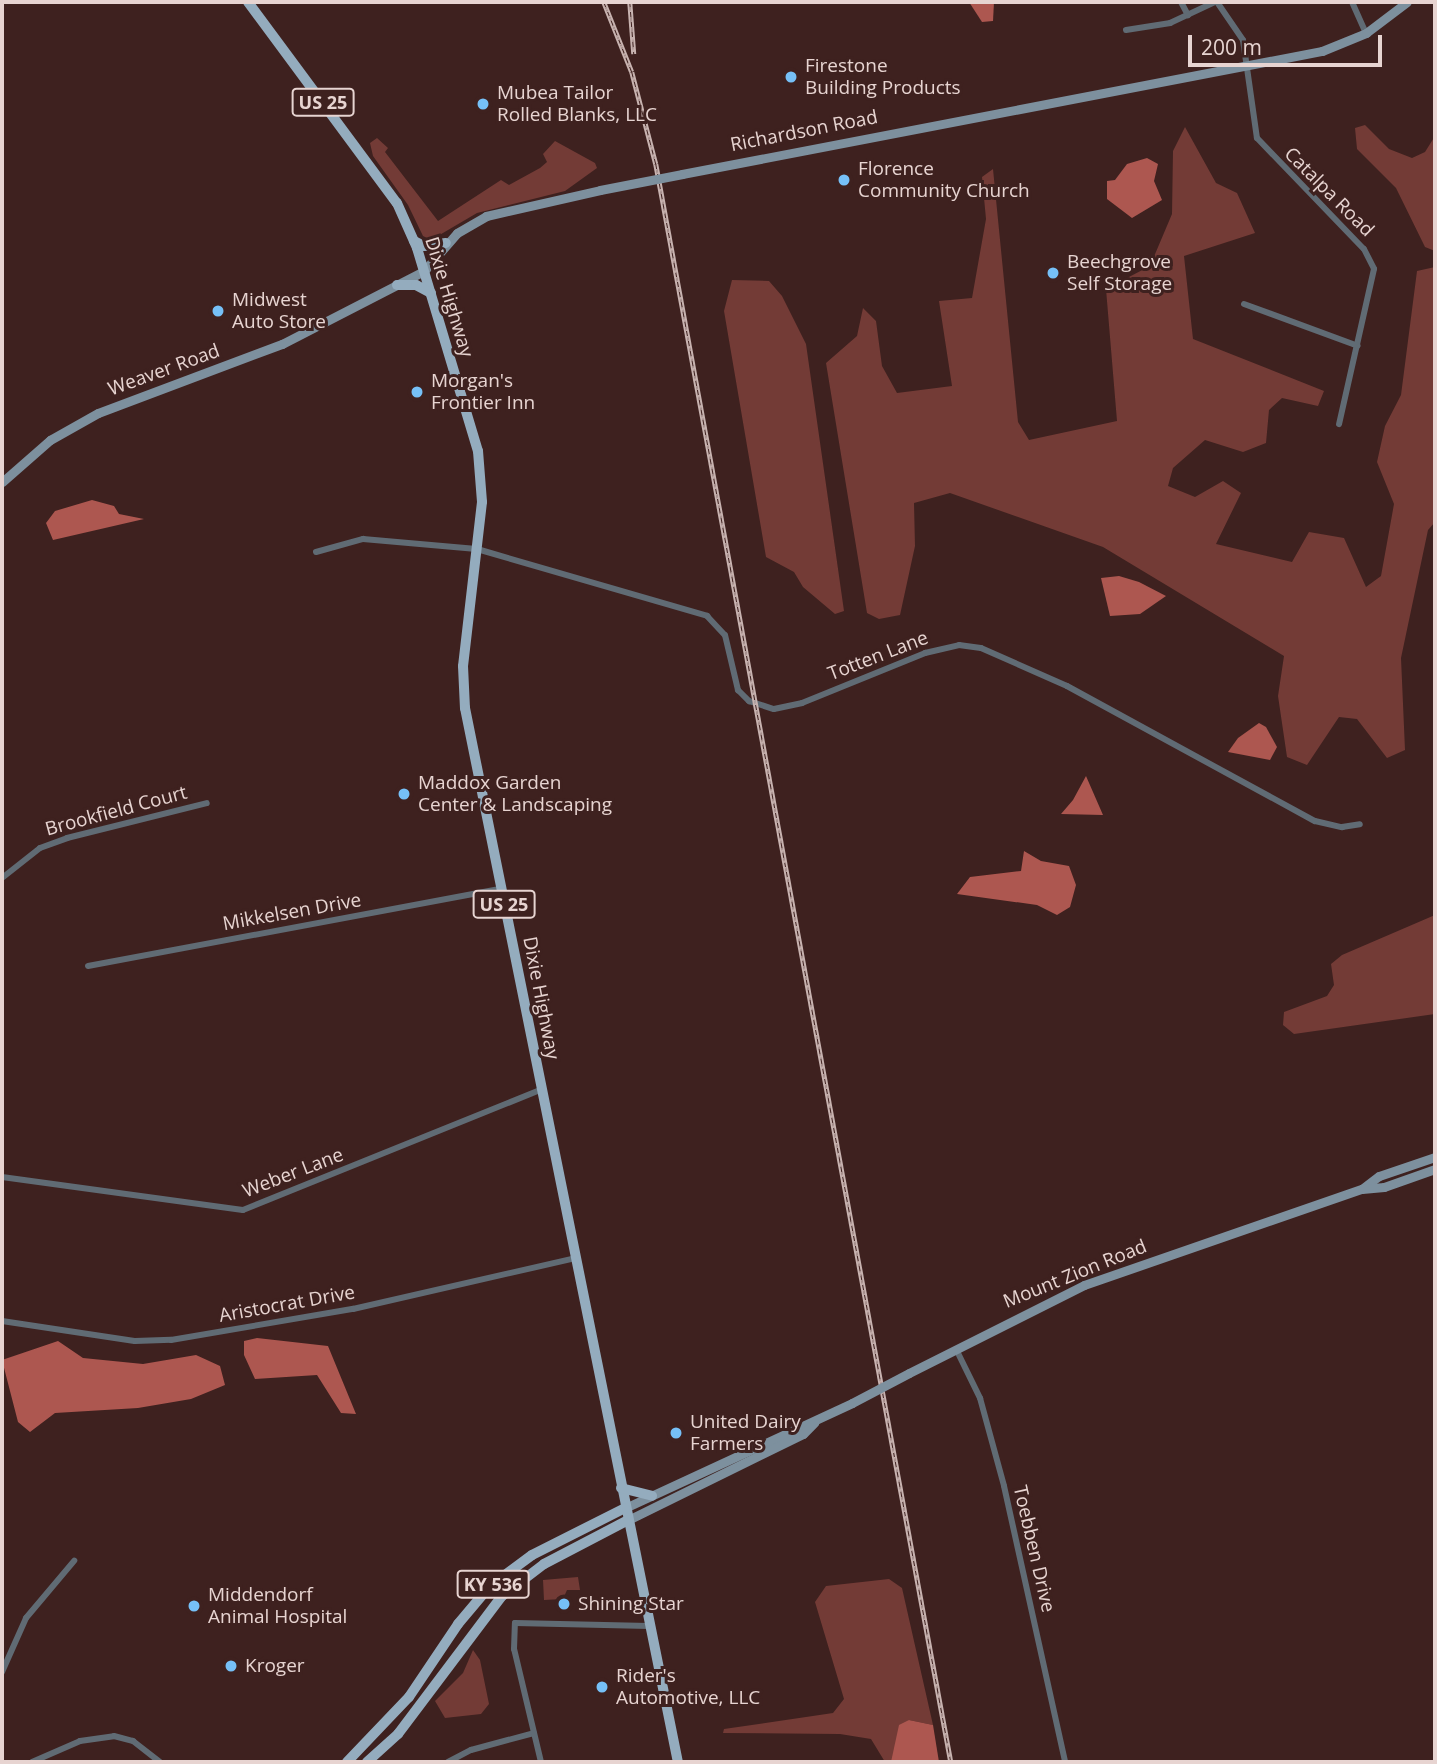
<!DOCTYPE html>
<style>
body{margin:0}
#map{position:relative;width:1437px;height:1764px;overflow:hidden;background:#3e211f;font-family:"Open Sans",sans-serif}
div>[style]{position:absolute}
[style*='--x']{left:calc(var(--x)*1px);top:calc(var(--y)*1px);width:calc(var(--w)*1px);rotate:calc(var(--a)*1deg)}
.green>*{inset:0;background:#733b36}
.water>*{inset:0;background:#ad5750}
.street>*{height:6px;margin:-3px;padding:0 3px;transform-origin:3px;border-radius:3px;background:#606b74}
.secondary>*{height:9px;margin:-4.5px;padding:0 4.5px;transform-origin:4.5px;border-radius:4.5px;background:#7d909e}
.primary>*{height:10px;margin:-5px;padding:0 5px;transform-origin:5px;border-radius:5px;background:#94acbe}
.rail>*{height:4.5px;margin-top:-2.25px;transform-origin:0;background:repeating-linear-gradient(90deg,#3e211f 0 5px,#c8b3b0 0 10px);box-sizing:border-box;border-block:2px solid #c8b3b0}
.secondary-bridge>*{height:9px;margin:-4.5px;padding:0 4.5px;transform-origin:4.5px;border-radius:4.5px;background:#7d909e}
.dots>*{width:19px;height:19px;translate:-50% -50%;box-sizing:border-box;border:4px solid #3e211f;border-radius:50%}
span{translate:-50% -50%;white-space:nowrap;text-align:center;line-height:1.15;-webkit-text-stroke:6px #3e211f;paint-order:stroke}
.shield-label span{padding:2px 5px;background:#3e211f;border:2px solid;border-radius:5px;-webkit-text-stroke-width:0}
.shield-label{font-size:18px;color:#e7d4d1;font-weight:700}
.poi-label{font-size:19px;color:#e7d4d1}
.left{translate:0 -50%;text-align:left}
.street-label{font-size:19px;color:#e7d4d1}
.frame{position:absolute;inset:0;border:4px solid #e7d4d1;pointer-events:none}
.scale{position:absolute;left:1188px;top:35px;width:194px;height:32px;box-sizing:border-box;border:4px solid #e7d4d1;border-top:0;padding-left:9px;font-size:21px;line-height:24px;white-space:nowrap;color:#e7d4d1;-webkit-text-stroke:5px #3e211f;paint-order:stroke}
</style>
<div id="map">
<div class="green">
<i style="clip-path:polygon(1365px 125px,1389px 149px,1412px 158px,1425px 152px,1435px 136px,1435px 251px,1425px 247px,1396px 188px,1357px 149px,1355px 128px)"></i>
<i style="clip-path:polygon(1185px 127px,1216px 183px,1237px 193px,1255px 233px,1184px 256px,1193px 339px,1324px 391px,1318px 406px,1282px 398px,1269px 410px,1266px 443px,1243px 452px,1205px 440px,1173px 468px,1168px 486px,1195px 497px,1223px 481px,1241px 493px,1216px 544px,1292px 562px,1309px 532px,1344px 538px,1366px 587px,1381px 576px,1394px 504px,1377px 462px,1385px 426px,1401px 395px,1417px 271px,1435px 267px,1435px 522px,1428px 530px,1401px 658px,1405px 750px,1387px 758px,1357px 719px,1339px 717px,1307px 765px,1287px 757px,1278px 696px,1284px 656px,1103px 547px,950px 493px,914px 503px,915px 546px,900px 615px,879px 619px,867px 613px,826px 363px,857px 336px,863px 308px,876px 321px,882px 366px,897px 393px,952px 386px,939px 301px,972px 298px,986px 219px,982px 177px,993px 169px,1018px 422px,1029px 440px,1117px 421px,1106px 289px,1150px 266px,1172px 214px,1173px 151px)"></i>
<i style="clip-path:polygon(377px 138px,388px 148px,385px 152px,438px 221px,501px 180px,509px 185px,540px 168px,547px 162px,543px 154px,555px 141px,595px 163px,597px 168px,565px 191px,477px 213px,431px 240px,423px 236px,408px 205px,373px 156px,370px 143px)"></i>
<i style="clip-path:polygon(732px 280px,769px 281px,782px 296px,806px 344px,844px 611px,835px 614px,803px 587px,794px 572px,766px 557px,724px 311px)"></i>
<i style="clip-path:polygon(1435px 915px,1435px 1014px,1294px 1034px,1283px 1025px,1284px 1012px,1327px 996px,1334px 985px,1331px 964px,1342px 955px)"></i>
<i style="clip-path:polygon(578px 1577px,580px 1590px,567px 1590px,563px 1599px,544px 1600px,543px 1580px)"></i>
<i style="clip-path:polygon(889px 1579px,902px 1588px,933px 1725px,909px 1720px,891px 1762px,885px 1762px,871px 1739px,840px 1734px,723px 1733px,724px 1729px,833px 1713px,844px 1699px,815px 1602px,826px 1586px)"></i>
<i style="clip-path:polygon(473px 1650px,480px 1660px,489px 1704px,481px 1714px,445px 1718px,435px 1701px,463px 1673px)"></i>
</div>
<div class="water">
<i style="clip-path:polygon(969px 2px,994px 2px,993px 21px,982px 22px)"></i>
<i style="clip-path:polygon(1147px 158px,1158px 164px,1154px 181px,1162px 200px,1132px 218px,1107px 199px,1107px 181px,1115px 180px,1127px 164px)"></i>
<i style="clip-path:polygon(92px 500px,114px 506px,119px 514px,144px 519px,53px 540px,46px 523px,55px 511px)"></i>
<i style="clip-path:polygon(1119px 576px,1139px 582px,1166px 596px,1140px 614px,1110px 616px,1101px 578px)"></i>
<i style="clip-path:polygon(1259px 723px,1266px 727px,1277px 747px,1270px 760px,1228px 752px,1238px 738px)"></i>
<i style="clip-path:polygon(1086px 776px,1103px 815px,1061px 814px,1073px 800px)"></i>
<i style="clip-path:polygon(1024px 851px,1041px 861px,1069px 866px,1076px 885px,1070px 907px,1057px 915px,1037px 905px,957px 894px,970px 877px,1021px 871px)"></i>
<i style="clip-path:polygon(257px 1338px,328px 1346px,356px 1414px,341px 1413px,317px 1375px,255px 1379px,244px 1355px,244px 1341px)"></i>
<i style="clip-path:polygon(58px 1341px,83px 1358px,143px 1364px,196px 1355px,220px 1366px,225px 1385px,191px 1399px,138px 1408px,55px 1413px,30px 1432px,18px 1422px,2px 1360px)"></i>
<i style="clip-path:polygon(909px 1720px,933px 1725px,939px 1762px,891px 1762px,899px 1725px)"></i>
</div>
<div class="street">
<i style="--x:1181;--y:2;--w:15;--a:62"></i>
<i style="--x:1217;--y:2;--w:46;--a:55.6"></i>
<i style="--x:1243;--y:40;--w:99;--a:81.9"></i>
<i style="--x:1257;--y:138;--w:154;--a:46.1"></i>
<i style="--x:1364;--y:249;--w:22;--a:63"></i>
<i style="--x:1374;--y:269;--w:159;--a:102.7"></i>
<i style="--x:1352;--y:2;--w:34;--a:66"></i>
<i style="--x:1126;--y:30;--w:45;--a:-9"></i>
<i style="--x:1170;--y:23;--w:50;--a:-25"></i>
<i style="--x:1244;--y:304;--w:121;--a:20.2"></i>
<i style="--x:316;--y:552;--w:49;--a:-15.5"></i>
<i style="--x:363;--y:539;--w:114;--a:5"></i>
<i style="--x:477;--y:549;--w:240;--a:16.2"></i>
<i style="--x:707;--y:616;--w:26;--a:47"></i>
<i style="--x:725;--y:635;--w:57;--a:76.7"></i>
<i style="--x:738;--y:690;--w:16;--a:45"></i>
<i style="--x:749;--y:701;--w:26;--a:18"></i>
<i style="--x:774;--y:709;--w:29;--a:-12"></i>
<i style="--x:802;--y:703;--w:133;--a:-22.1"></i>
<i style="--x:925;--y:653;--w:35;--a:-13"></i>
<i style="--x:959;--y:645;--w:22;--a:8"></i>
<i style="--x:981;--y:648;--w:94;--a:23.8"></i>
<i style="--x:1067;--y:686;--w:282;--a:28.6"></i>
<i style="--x:1315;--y:821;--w:28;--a:13"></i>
<i style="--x:1342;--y:827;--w:18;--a:-9"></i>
<i style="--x:2;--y:878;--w:48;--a:-38.3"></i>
<i style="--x:40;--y:848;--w:29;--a:-20"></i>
<i style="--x:67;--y:838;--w:144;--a:-14"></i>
<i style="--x:88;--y:966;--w:420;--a:-10.6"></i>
<i style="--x:2;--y:1177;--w:243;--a:7.8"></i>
<i style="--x:243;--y:1210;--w:323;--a:-22"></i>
<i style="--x:2;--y:1321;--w:134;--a:8.6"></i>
<i style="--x:135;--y:1341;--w:36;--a:-2"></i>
<i style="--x:171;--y:1340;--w:185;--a:-9.7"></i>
<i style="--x:353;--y:1309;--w:228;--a:-12.9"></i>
<i style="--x:956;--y:1349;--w:55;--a:63.9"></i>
<i style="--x:980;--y:1398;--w:91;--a:74.7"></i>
<i style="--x:1004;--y:1486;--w:283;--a:77.5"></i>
<i style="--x:2;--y:1672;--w:59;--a:-66"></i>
<i style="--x:26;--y:1618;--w:75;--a:-49.9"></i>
<i style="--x:32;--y:1762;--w:52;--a:-23.6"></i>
<i style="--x:80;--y:1741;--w:34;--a:-8"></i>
<i style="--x:114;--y:1736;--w:20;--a:15"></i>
<i style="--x:133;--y:1741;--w:34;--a:38"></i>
<i style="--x:448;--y:1762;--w:26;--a:-28"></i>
<i style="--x:471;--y:1750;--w:65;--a:-15.1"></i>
<i style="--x:541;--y:1762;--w:116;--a:-103.4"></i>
<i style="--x:514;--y:1649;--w:26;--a:-88"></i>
<i style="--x:515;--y:1623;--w:134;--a:1.3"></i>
</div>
<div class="secondary">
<i style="--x:682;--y:174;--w:652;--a:-10.88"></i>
<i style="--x:1322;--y:51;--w:48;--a:-22.2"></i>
<i style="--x:1366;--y:33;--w:51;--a:-37.1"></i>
<i style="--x:2;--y:482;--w:64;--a:-41.2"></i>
<i style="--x:50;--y:440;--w:55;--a:-29.4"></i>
<i style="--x:98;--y:413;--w:197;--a:-20.6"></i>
<i style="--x:282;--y:344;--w:160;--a:-27.2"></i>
<i style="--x:424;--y:271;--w:50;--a:-49"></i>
<i style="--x:457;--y:233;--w:34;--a:-30"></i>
<i style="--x:486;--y:216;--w:117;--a:-12.8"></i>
<i style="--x:1363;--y:1188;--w:20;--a:-37"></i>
<i style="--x:1379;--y:1176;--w:59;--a:-18.7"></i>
<i style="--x:909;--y:1373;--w:196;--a:-26.7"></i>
<i style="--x:1084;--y:1285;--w:294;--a:-19.1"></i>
<i style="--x:1362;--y:1189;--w:22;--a:-5"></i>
<i style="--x:1384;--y:1187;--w:54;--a:-19.4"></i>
<i style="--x:625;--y:1508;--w:250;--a:-24.8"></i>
<i style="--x:628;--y:1520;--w:195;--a:-26.2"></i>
<i style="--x:803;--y:1434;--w:16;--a:-45"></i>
</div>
<div class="primary">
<i style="--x:248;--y:2;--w:250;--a:53.5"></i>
<i style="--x:397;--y:203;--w:49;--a:66"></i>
<i style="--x:417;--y:248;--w:212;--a:73.3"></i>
<i style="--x:478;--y:451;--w:51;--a:85.5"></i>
<i style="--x:482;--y:502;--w:165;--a:96.6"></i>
<i style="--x:463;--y:666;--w:42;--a:87.3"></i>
<i style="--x:465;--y:708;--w:1075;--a:78.58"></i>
<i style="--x:414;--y:241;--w:11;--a:27"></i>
<i style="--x:424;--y:246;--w:22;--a:-8"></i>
<i style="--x:397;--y:285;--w:19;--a:0"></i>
<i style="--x:416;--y:285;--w:17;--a:28"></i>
<i style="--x:621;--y:1488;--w:32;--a:14"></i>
<i style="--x:347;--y:1762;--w:90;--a:-46.4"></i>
<i style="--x:409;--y:1697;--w:88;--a:-56.1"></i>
<i style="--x:458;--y:1624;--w:50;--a:-49.9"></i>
<i style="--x:490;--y:1586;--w:52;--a:-36.4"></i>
<i style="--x:532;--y:1555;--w:104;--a:-26.8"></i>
<i style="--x:367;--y:1762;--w:42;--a:-42.1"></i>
<i style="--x:398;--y:1734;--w:173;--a:-53"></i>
<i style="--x:502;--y:1596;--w:53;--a:-37.3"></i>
<i style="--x:544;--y:1564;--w:95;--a:-27.6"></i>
</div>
<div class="rail">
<i style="--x:604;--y:2;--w:75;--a:68.2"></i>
<i style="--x:632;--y:72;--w:95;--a:75.4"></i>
<i style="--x:656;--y:164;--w:1625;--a:79.54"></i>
<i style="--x:630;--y:2;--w:52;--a:85.6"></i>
</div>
<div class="secondary-bridge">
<i style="--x:600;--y:190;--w:84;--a:-11"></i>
<i style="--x:852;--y:1403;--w:64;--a:-27.8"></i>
</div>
<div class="dots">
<i style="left:791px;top:77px;background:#76c0f7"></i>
<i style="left:483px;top:104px;background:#76c0f7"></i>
<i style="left:844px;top:180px;background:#76c0f7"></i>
<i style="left:1053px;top:273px;background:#76c0f7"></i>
<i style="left:218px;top:311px;background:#76c0f7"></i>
<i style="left:417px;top:392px;background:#76c0f7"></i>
<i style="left:404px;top:794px;background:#76c0f7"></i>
<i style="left:676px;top:1433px;background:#76c0f7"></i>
<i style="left:564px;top:1604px;background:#76c0f7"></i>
<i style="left:194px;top:1606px;background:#76c0f7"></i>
<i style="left:231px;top:1666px;background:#76c0f7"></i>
<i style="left:602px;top:1687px;background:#76c0f7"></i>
</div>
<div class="shield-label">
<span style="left:323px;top:102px">US 25</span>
<span style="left:504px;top:904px">US 25</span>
<span style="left:493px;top:1584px">KY 536</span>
</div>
<div class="poi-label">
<span class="left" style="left:805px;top:77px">Firestone<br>Building Products</span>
<span class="left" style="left:497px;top:104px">Mubea Tailor<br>Rolled Blanks, LLC</span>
<span class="left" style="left:858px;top:180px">Florence<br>Community Church</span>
<span class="left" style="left:1067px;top:273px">Beechgrove<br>Self Storage</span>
<span class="left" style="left:232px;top:311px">Midwest<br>Auto Store</span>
<span class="left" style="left:431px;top:392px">Morgan's<br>Frontier Inn</span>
<span class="left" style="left:418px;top:794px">Maddox Garden<br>Center &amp; Landscaping</span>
<span class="left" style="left:690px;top:1433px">United Dairy<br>Farmers</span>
<span class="left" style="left:208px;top:1606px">Middendorf<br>Animal Hospital</span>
<span class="left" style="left:578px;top:1604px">Shining Star</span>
<span class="left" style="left:245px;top:1666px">Kroger</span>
<span class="left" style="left:616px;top:1687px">Rider's<br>Automotive, LLC</span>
</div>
<div class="street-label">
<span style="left:804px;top:131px;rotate:-11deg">Richardson Road</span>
<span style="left:1329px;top:192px;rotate:45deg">Catalpa Road</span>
<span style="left:449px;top:297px;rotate:73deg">Dixie Highway</span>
<span style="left:164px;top:370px;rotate:-20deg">Weaver Road</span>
<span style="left:878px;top:656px;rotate:-21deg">Totten Lane</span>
<span style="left:116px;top:811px;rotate:-15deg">Brookfield Court</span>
<span style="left:292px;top:912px;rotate:-10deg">Mikkelsen Drive</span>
<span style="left:541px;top:998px;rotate:79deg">Dixie Highway</span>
<span style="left:293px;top:1173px;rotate:-21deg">Weber Lane</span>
<span style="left:1075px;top:1274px;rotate:-22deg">Mount Zion Road</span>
<span style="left:287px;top:1304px;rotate:-10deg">Aristocrat Drive</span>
<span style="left:1034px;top:1549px;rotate:77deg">Toebben Drive</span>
</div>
<div class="frame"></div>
<div class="scale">200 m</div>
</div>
